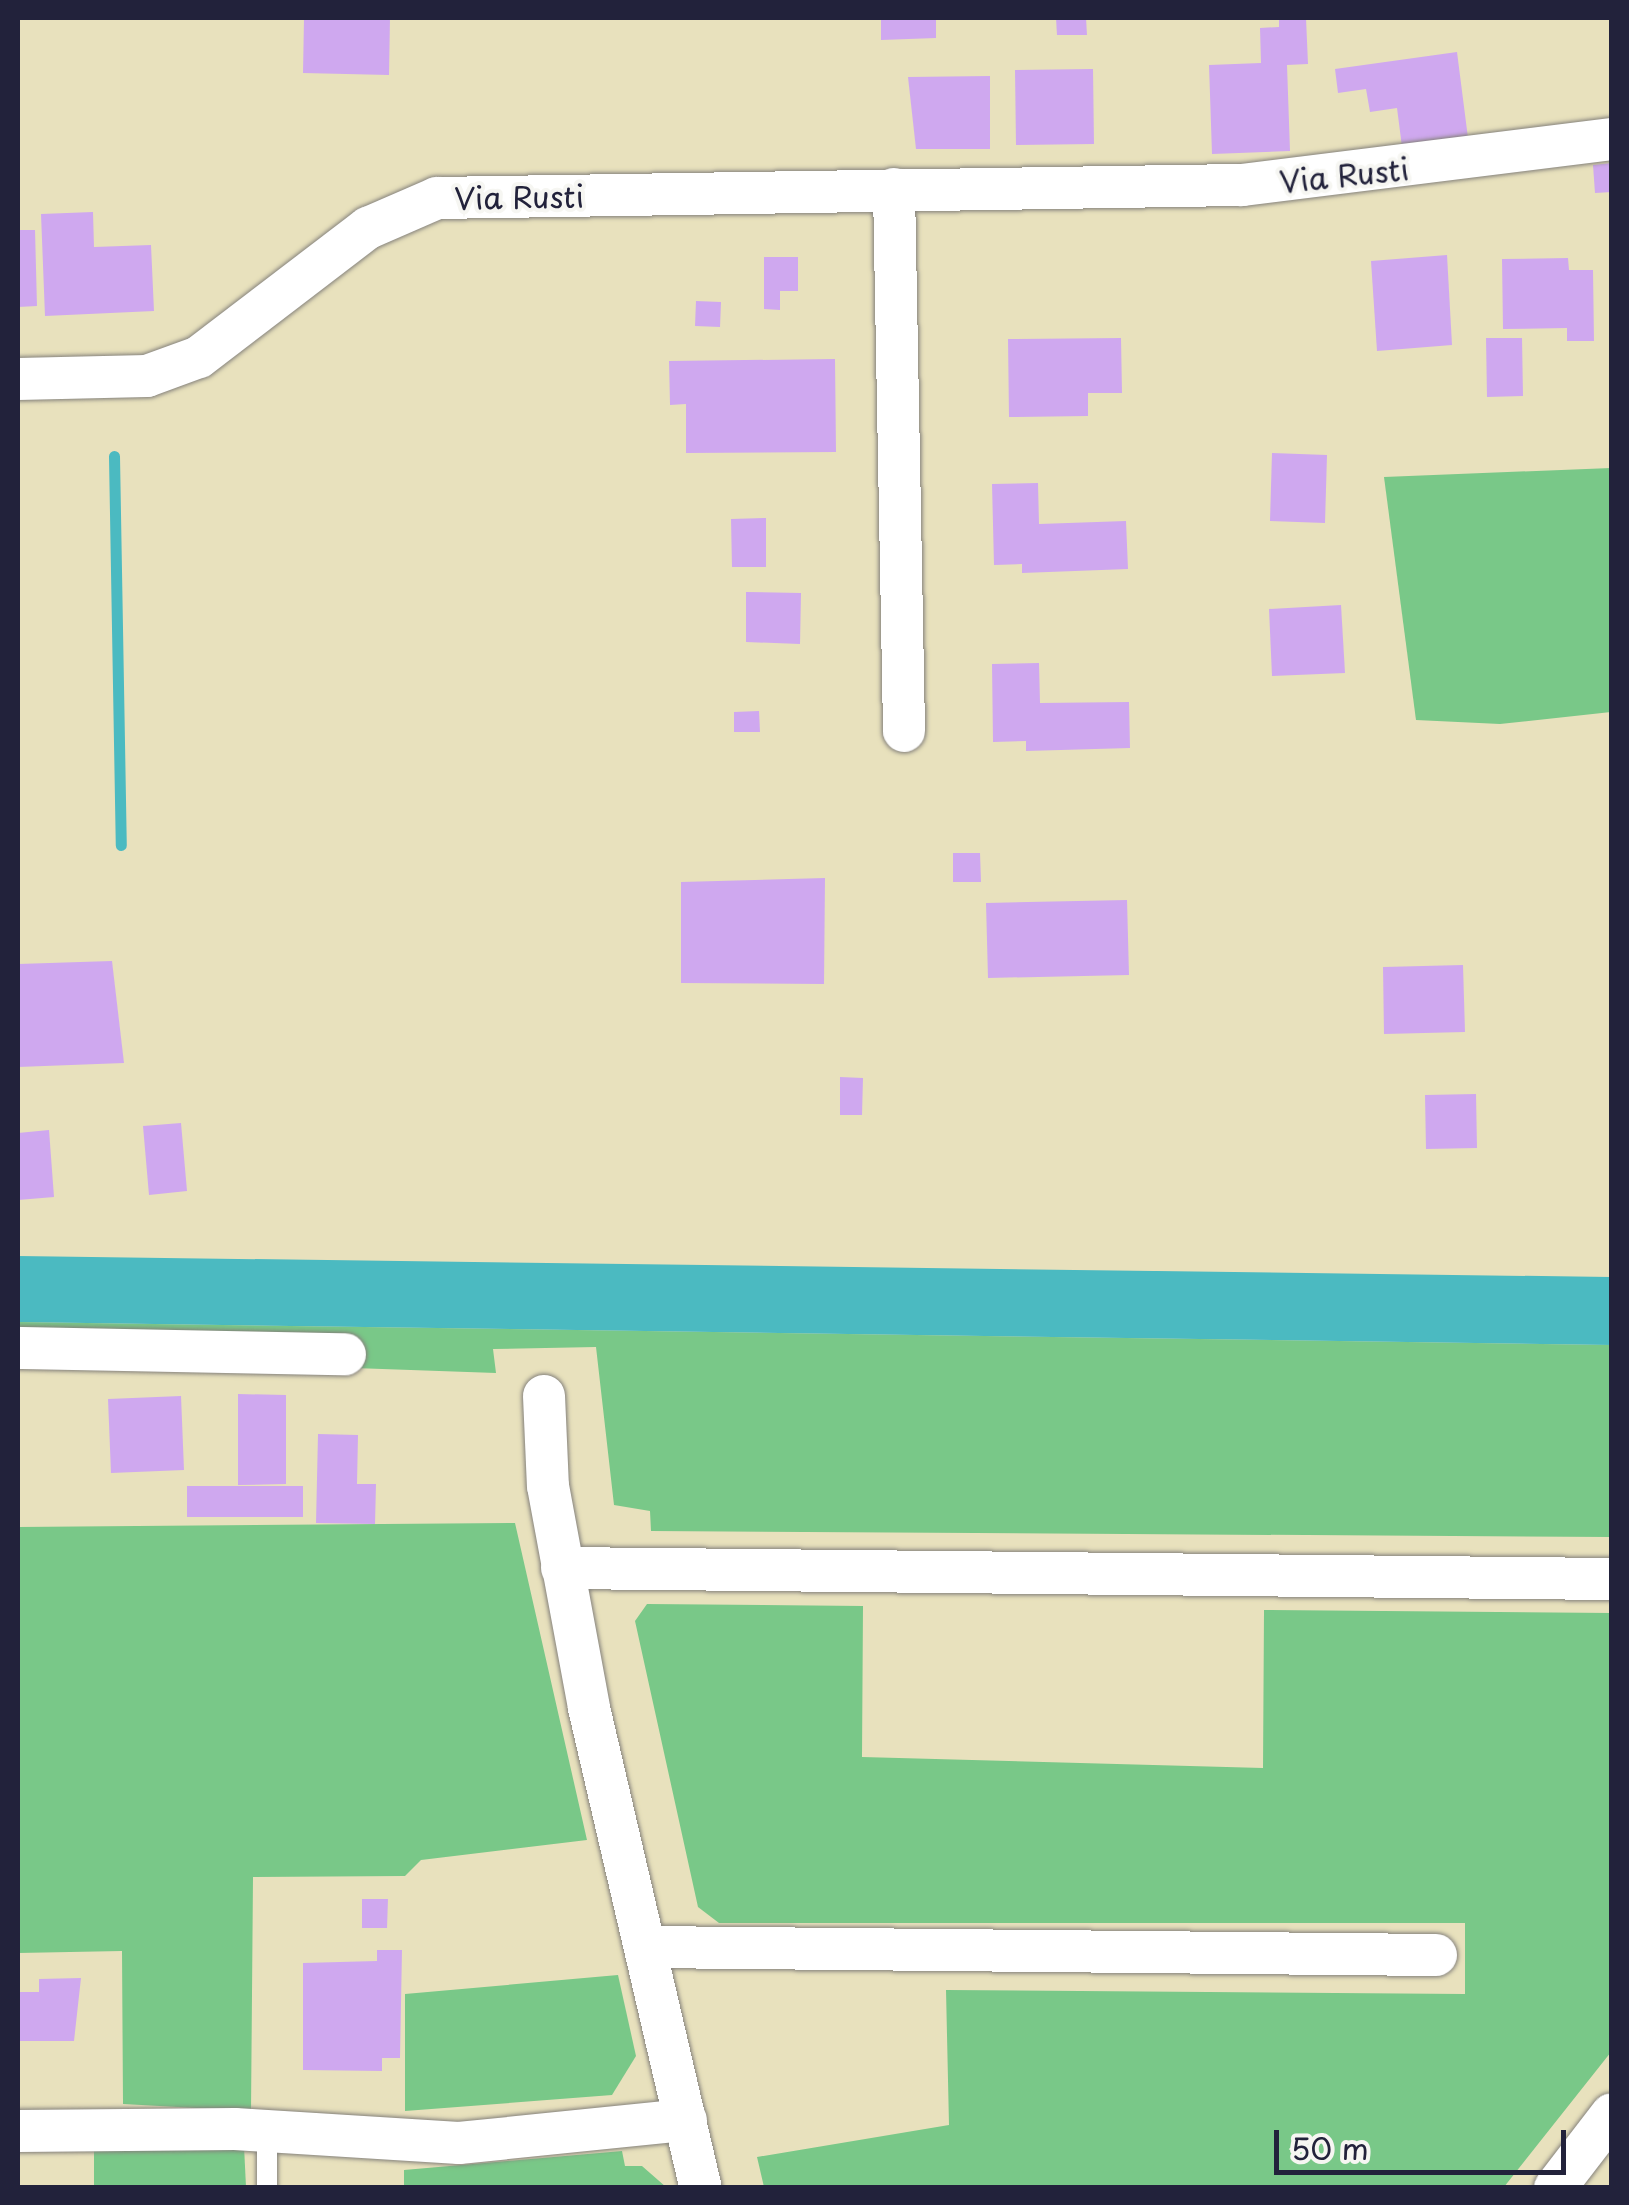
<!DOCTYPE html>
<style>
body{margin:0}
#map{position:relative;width:1629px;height:2205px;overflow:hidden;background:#e8e1bd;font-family:"Playpen Sans",sans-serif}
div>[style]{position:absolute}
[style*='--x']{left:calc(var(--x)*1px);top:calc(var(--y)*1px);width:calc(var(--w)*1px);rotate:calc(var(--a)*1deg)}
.green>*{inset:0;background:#79c888}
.water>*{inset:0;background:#4bbac1}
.stream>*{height:11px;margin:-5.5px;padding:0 5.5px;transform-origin:5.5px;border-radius:5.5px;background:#4bbac1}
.building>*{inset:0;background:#cfa8ef}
.roads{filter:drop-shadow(0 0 2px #85827c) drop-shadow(0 0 2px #85827c)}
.service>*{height:20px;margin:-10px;padding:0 10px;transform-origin:10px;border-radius:10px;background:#fff}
.minor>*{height:42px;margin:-21px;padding:0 21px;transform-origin:21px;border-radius:21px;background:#fff}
span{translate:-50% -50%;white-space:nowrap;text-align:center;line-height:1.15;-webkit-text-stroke:8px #f6f6f2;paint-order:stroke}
.street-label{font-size:30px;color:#22223b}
.frame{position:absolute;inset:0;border:20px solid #22223b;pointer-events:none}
.scale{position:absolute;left:1274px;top:2130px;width:292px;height:45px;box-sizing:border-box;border:5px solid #22223b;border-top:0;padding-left:12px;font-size:30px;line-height:35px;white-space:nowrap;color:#22223b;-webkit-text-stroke:8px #f6f6f2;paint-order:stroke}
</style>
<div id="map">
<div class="green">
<i style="clip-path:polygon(1611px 468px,1611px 712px,1500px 724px,1416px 720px,1384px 477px)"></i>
<i style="clip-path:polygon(18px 1322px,1611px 1345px,1611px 1537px,651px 1531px,650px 1511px,614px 1505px,596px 1347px,493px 1349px,496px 1373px,354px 1368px,18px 1337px)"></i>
<i style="clip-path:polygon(515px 1523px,587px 1840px,421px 1860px,405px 1876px,253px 1877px,251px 2111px,123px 2104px,122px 1951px,18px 1953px,18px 1527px)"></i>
<i style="clip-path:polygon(647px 1604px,863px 1606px,862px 1757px,1263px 1768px,1264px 1610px,1611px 1613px,1611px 2052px,1504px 2187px,764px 2187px,757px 2157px,949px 2125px,946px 1990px,1465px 1994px,1465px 1923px,719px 1923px,698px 1907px,635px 1621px)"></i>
<i style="clip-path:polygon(618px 1975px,636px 2056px,612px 2095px,405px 2111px,405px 1994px)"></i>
<i style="clip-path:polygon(244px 2146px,246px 2187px,94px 2187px,94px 2149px)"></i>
<i style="clip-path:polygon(622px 2151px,625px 2166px,642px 2166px,666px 2187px,404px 2187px,404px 2170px)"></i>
</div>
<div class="water">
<i style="clip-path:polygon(18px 1256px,1611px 1277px,1611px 1345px,18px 1322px)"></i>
</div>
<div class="stream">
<i style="--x:114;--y:456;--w:389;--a:89"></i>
</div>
<div class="building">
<i style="clip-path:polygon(390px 18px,389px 75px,303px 73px,304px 19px)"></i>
<i style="clip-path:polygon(881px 18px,936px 18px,936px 38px,881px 40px)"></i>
<i style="clip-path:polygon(1056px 18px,1086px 18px,1087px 35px,1057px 35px)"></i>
<i style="clip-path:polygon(1279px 18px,1306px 18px,1308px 64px,1287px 65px,1290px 151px,1212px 154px,1209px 65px,1261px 63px,1260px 28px,1279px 27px)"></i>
<i style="clip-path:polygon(1457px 52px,1468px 138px,1402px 147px,1397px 108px,1370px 112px,1366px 89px,1338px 93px,1335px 69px)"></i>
<i style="clip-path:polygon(1093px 69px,1094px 144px,1016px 145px,1015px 70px)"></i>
<i style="clip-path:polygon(990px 76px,990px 149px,916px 149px,908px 77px)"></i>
<i style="clip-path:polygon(1612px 163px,1612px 192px,1595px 193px,1593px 165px)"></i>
<i style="clip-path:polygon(93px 212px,94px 247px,151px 245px,154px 311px,45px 316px,41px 214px)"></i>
<i style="clip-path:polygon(18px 230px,35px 230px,37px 306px,18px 307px)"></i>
<i style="clip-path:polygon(1447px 255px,1452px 345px,1377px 351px,1371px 261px)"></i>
<i style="clip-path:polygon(764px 257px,798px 257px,798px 291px,780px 291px,780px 310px,764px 309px)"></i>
<i style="clip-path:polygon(1568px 258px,1569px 270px,1593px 270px,1594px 341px,1567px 341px,1567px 328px,1503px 329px,1502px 259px)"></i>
<i style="clip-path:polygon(696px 301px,721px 302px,720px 327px,695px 326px)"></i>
<i style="clip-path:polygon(1121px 338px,1122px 393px,1088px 393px,1088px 416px,1009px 417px,1008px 339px)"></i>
<i style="clip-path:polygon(1486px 338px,1522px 338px,1523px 396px,1487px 397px)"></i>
<i style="clip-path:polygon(835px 359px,836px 452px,686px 453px,686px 404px,670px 405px,669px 361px)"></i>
<i style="clip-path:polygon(1272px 453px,1327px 455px,1325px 523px,1270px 521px)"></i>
<i style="clip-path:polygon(1038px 483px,1039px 524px,1126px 521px,1128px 569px,1022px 573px,1022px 564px,994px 565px,992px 484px)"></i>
<i style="clip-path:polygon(766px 518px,766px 567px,732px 567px,731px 519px)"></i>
<i style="clip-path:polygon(746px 592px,801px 593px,800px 644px,746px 642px)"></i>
<i style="clip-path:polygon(1341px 605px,1345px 673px,1272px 676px,1269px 609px)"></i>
<i style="clip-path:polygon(1039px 663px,1040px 703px,1129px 702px,1130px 748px,1026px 751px,1026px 741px,993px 742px,992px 664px)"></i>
<i style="clip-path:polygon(759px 711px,760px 732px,734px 732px,734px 712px)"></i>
<i style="clip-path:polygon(953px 853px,980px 853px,981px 882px,953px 882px)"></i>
<i style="clip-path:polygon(825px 878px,824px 984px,681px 983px,681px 882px)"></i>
<i style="clip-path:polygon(1127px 900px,1129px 975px,988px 978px,986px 903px)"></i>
<i style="clip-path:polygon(112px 961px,124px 1063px,18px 1067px,18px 964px)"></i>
<i style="clip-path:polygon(1463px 965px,1465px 1032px,1384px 1034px,1383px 967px)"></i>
<i style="clip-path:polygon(840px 1077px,863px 1078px,862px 1115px,840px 1115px)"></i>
<i style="clip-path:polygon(1476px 1094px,1477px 1148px,1426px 1149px,1425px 1095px)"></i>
<i style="clip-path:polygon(181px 1123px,187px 1191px,149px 1195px,143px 1126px)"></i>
<i style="clip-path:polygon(49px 1130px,54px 1197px,18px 1200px,18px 1133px)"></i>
<i style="clip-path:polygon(238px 1394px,286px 1395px,286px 1484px,238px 1485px)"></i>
<i style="clip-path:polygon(181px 1396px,184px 1470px,111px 1473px,108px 1399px)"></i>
<i style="clip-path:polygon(318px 1434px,358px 1435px,357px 1484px,376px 1484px,375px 1524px,316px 1523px)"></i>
<i style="clip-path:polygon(187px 1486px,303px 1486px,303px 1517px,187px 1517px)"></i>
<i style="clip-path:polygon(362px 1899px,388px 1899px,387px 1928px,362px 1928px)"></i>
<i style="clip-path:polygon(377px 1950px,402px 1950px,400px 2058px,382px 2058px,382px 2071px,303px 2070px,303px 1963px,377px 1961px)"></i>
<i style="clip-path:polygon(81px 1978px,74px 2041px,18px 2041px,18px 1992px,39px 1992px,39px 1979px)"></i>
</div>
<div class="roads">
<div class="service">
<i style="--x:267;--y:2188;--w:56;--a:-90"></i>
</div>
<div class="minor">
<i style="--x:894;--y:189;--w:542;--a:88.94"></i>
<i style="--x:18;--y:379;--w:129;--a:-1.3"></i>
<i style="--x:147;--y:376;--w:55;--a:-20.1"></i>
<i style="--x:199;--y:357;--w:213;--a:-37.4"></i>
<i style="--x:368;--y:228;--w:75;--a:-23.5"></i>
<i style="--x:437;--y:198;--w:805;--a:-0.93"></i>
<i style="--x:1242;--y:185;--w:373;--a:-7.1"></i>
<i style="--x:18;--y:1348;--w:327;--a:1.1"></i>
<i style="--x:544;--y:1396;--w:90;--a:87.5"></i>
<i style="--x:548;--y:1486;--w:226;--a:79.5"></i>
<i style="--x:589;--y:1708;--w:493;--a:76.9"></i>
<i style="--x:562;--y:1568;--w:1050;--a:0.6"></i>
<i style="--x:646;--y:1947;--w:790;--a:0.58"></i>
<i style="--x:18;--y:2131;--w:217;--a:-0.5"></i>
<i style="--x:235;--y:2129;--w:224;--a:3.6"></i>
<i style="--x:459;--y:2143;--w:228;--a:-5.8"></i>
<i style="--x:1555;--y:2188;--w:93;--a:-52.4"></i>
</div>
</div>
<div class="street-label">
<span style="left:1344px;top:175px;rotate:-6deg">Via Rusti</span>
<span style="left:519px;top:197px;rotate:-1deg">Via Rusti</span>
</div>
<div class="frame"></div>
<div class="scale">50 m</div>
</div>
